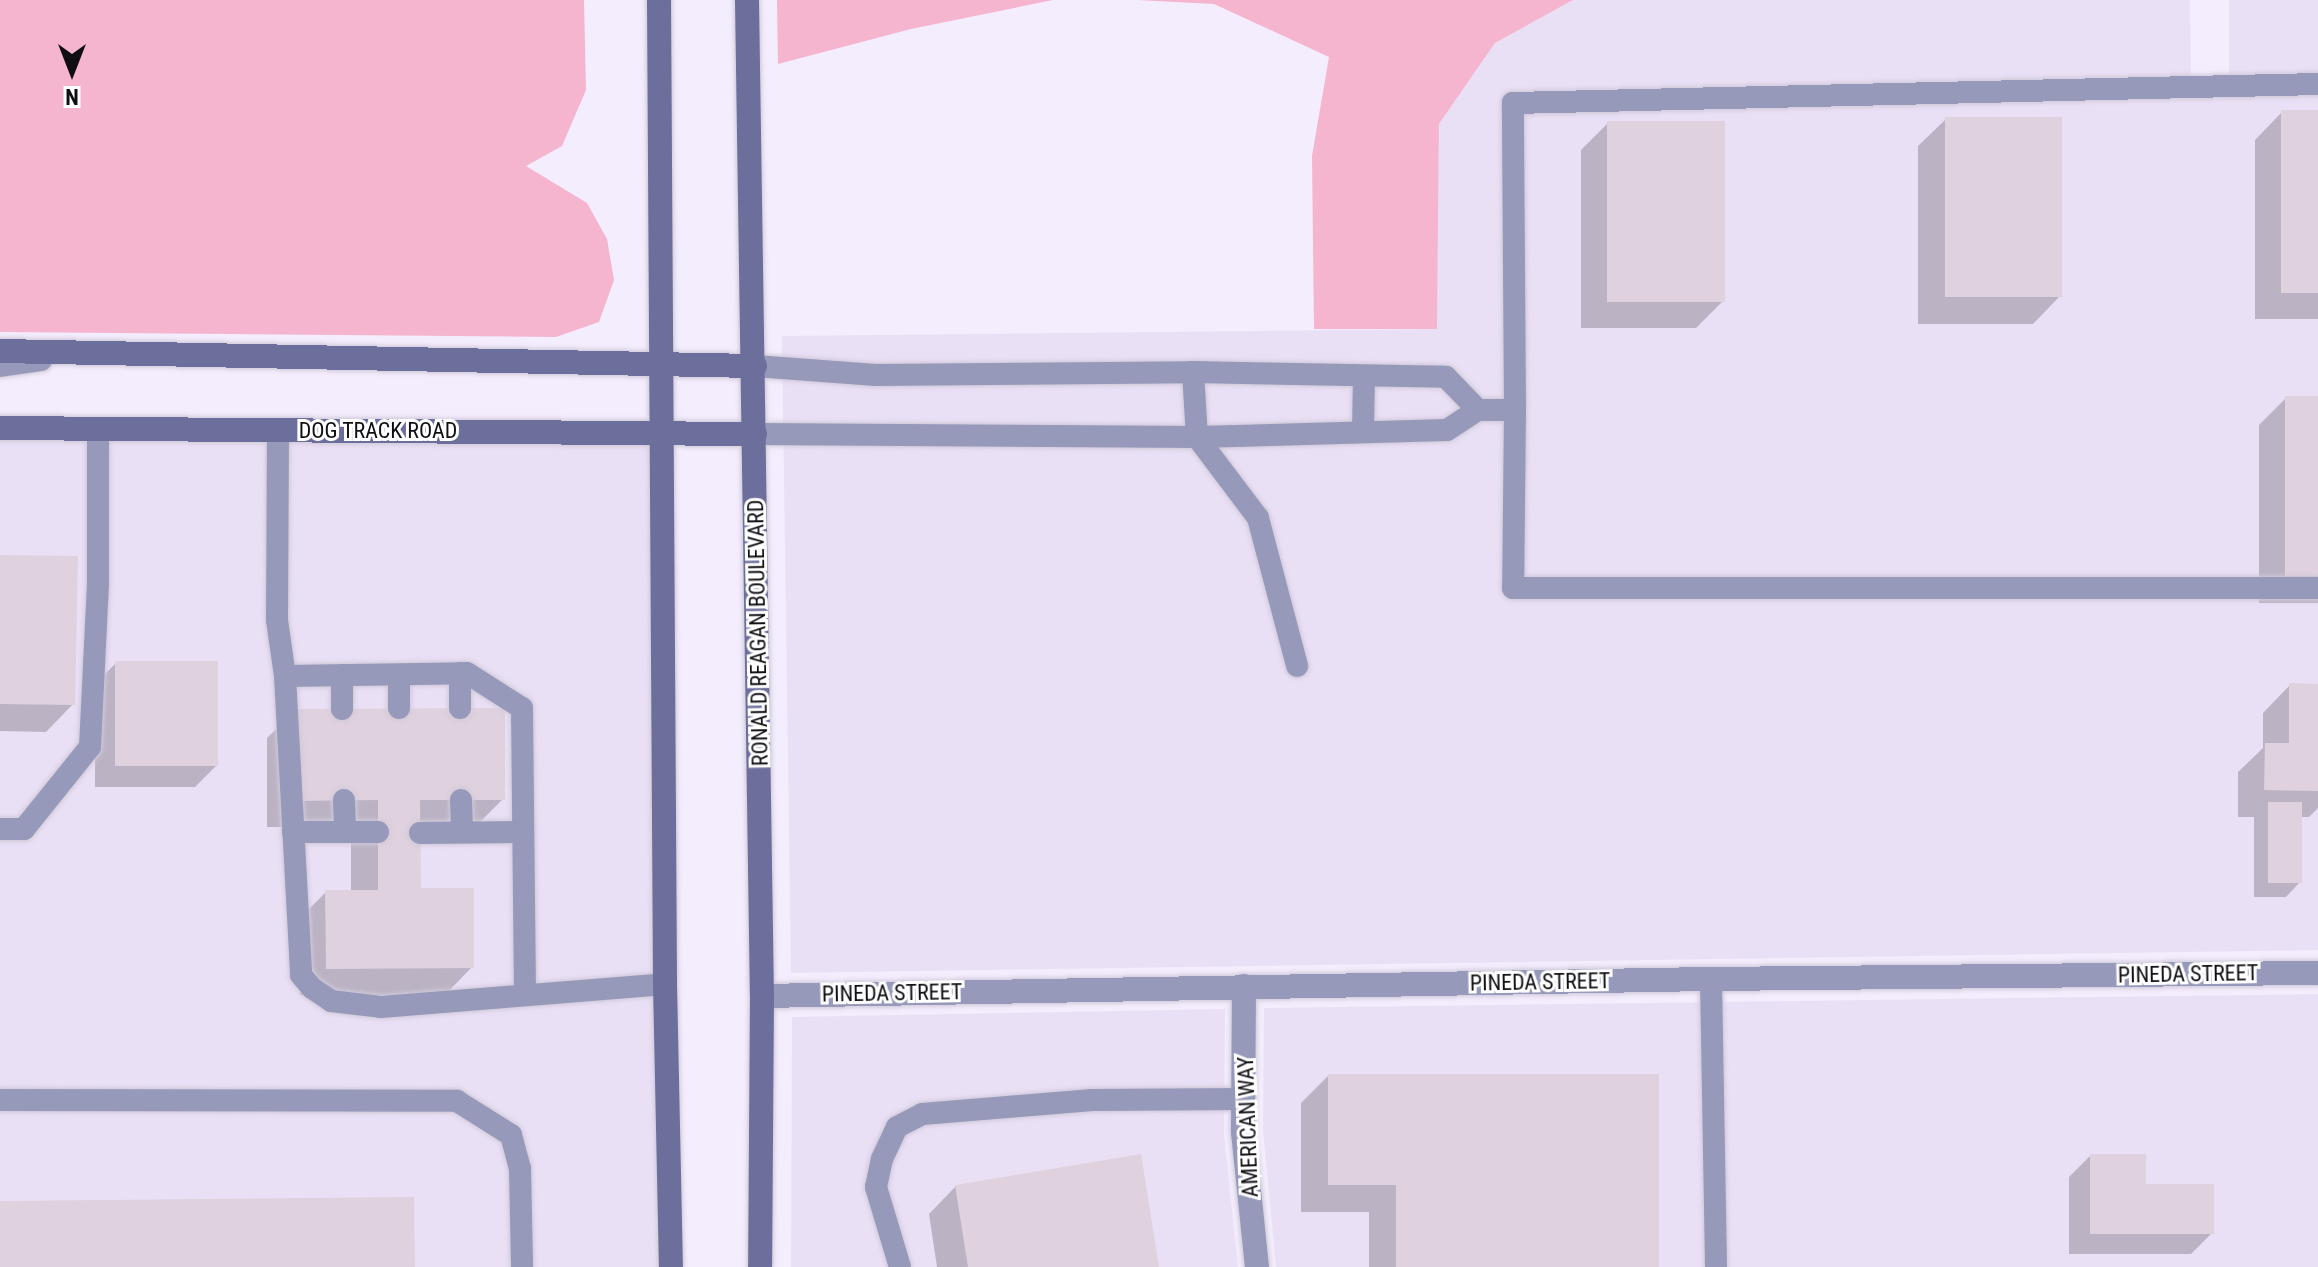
<!DOCTYPE html>
<style>
body{margin:0}
#map{position:relative;width:2318px;height:1267px;overflow:hidden;background:#f3edfd;font-family:"Roboto Condensed",sans-serif}
div>[style]{position:absolute}
[style*='--x']{left:calc(var(--x)*1px);top:calc(var(--y)*1px);width:calc(var(--w)*1px);rotate:calc(var(--a)*1deg)}
.built>*{inset:0;background:#eae0f6}
.green>*{inset:0;background:#f5b5cf}
.shadow>*{inset:0;background:#0003}
.building>*{inset:0;background:#dfd1de}
.roads{filter:drop-shadow(0 0 2px #cfc9d8) drop-shadow(0 0 2px #cfc9d8)}
.lane>*{height:22px;margin:-11px;padding:0 11px;transform-origin:11px;border-radius:11px;background:#9699b9}
.street>*{height:24px;margin:-12px;padding:0 12px;transform-origin:12px;border-radius:12px;background:#9699b9}
.secondary>*{height:24px;margin:-12px;padding:0 12px;transform-origin:12px;border-radius:12px;background:#6c6e9c}
span{translate:-50% -50%;white-space:nowrap;text-align:center;line-height:1.15;-webkit-text-stroke:6px #fff;paint-order:stroke}
.street-label{font-size:22px;color:#100e13}
.north{position:absolute;left:32px;top:32px;width:80px;height:80px;-webkit-text-stroke:6px #fff;paint-order:stroke;rotate:180deg;font-size:22px;font-weight:700;line-height:32px;text-align:center;color:#100e13}
.north::after{content:'';display:block;margin:auto;width:28px;height:36px;background:#100e13;clip-path:polygon(50% 0,100% 100%,50% 72%,0 100%)}
</style>
<div id="map">
<div class="built">
<i style="clip-path:polygon(1573px 0,2190px 0,2191px 79px,2229px 78px,2229px 0,2318px 0,2318px 950px,791px 973px,782px 336px,1437px 329px,1439px 124px,1495px 43px)"></i>
<i style="clip-path:polygon(0 428px,661px 434px,671px 1267px,0 1267px)"></i>
<i style="clip-path:polygon(2318px 994px,2318px 1267px,1276px 1267px,1263px 1130px,1264px 1008px)"></i>
<i style="clip-path:polygon(1225px 1009px,1224px 1134px,1238px 1267px,791px 1267px,792px 1017px)"></i>
</div>
<div class="green">
<i style="clip-path:polygon(0 0,584px 0,586px 90px,562px 146px,526px 166px,587px 203px,607px 239px,614px 280px,599px 322px,556px 337px,0 332px)"></i>
<i style="clip-path:polygon(777px 0,1053px 0,911px 29px,778px 64px)"></i>
<i style="clip-path:polygon(1137px 0,1573px 0,1495px 43px,1439px 124px,1437px 329px,1314px 329px,1312px 156px,1329px 57px,1214px 4px)"></i>
</div>
<div class="shadow">
<i style="clip-path:polygon(2282px 112px,2318px 112px,2318px 319px,2255px 319px,2255px 140px)"></i>
<i style="clip-path:polygon(1946px 119px,2060px 296px,2033px 324px,1918px 324px,1918px 146px)"></i>
<i style="clip-path:polygon(1608px 123px,1723px 301px,1696px 328px,1581px 328px,1581px 150px)"></i>
<i style="clip-path:polygon(2286px 398px,2318px 398px,2318px 603px,2259px 603px,2259px 425px)"></i>
<i style="clip-path:polygon(0 557px,73px 704px,46px 732px,0 731px)"></i>
<i style="clip-path:polygon(116px 663px,216px 766px,195px 787px,95px 787px,95px 684px)"></i>
<i style="clip-path:polygon(2290px 685px,2318px 686px,2318px 808px,2309px 817px,2300px 817px,2300px 882px,2286px 897px,2254px 897px,2254px 817px,2238px 817px,2238px 772px,2263px 748px,2263px 713px)"></i>
<i style="clip-path:polygon(295px 711px,503px 799px,476px 826px,418px 826px,419px 890px,472px 967px,445px 995px,300px 995px,299px 919px,326px 892px,351px 892px,351px 827px,267px 827px,267px 738px)"></i>
<i style="clip-path:polygon(1328px 1076px,1657px 1267px,1369px 1267px,1369px 1212px,1301px 1212px,1301px 1103px)"></i>
<i style="clip-path:polygon(2090px 1156px,2144px 1186px,2212px 1233px,2191px 1254px,2069px 1254px,2069px 1177px)"></i>
<i style="clip-path:polygon(956px 1186px,1157px 1267px,937px 1267px,929px 1214px)"></i>
</div>
<div class="building">
<i style="clip-path:polygon(2281px 110px,2318px 110px,2318px 293px,2281px 293px)"></i>
<i style="clip-path:polygon(1945px 117px,2062px 117px,2062px 297px,1945px 297px)"></i>
<i style="clip-path:polygon(1607px 121px,1725px 121px,1725px 302px,1607px 302px)"></i>
<i style="clip-path:polygon(2285px 396px,2318px 396px,2318px 576px,2285px 576px)"></i>
<i style="clip-path:polygon(0 555px,78px 556px,75px 705px,0 704px)"></i>
<i style="clip-path:polygon(115px 661px,218px 661px,218px 766px,115px 766px)"></i>
<i style="clip-path:polygon(2289px 683px,2318px 684px,2318px 791px,2264px 790px,2265px 743px,2289px 743px)"></i>
<i style="clip-path:polygon(505px 708px,505px 800px,420px 800px,421px 888px,474px 888px,474px 968px,326px 969px,325px 890px,378px 890px,378px 800px,294px 801px,294px 709px)"></i>
<i style="clip-path:polygon(2268px 802px,2302px 802px,2302px 883px,2268px 883px)"></i>
<i style="clip-path:polygon(1328px 1074px,1659px 1074px,1659px 1267px,1396px 1267px,1396px 1185px,1328px 1185px)"></i>
<i style="clip-path:polygon(1141px 1154px,1159px 1267px,968px 1267px,955px 1185px)"></i>
<i style="clip-path:polygon(2090px 1154px,2146px 1154px,2146px 1184px,2214px 1184px,2214px 1234px,2090px 1234px)"></i>
<i style="clip-path:polygon(414px 1197px,415px 1267px,0 1267px,0 1201px)"></i>
</div>
<div class="roads">
<div class="lane">
<i style="--x:755;--y:366;--w:121;--a:4.3"></i>
<i style="--x:876;--y:375;--w:317;--a:-0.5"></i>
<i style="--x:1193;--y:372;--w:253;--a:1.1"></i>
<i style="--x:1446;--y:377;--w:46;--a:45.9"></i>
<i style="--x:1193;--y:372;--w:65;--a:86.5"></i>
<i style="--x:1197;--y:437;--w:101;--a:53"></i>
<i style="--x:1258;--y:518;--w:153;--a:75.2"></i>
<i style="--x:1515;--y:410;--w:178;--a:90.6"></i>
<i style="--x:1513;--y:588;--w:805;--a:0"></i>
<i style="--x:278;--y:430;--w:190;--a:90.3"></i>
<i style="--x:277;--y:620;--w:57;--a:81.9"></i>
<i style="--x:285;--y:676;--w:299;--a:86.9"></i>
<i style="--x:301;--y:975;--w:17;--a:50"></i>
<i style="--x:312;--y:988;--w:23;--a:34"></i>
<i style="--x:331;--y:1001;--w:50;--a:6.8"></i>
<i style="--x:381;--y:1007;--w:285;--a:-4.6"></i>
<i style="--x:1363;--y:432;--w:56;--a:-89"></i>
<i style="--x:755;--y:434;--w:442;--a:0.4"></i>
<i style="--x:1197;--y:437;--w:250;--a:-1.6"></i>
<i style="--x:1447;--y:430;--w:37;--a:-33"></i>
<i style="--x:1478;--y:410;--w:37;--a:0"></i>
<i style="--x:1515;--y:410;--w:307;--a:-90.4"></i>
<i style="--x:1513;--y:103;--w:805;--a:-1.35"></i>
<i style="--x:460;--y:673;--w:35;--a:90"></i>
<i style="--x:342;--y:675;--w:34;--a:90"></i>
<i style="--x:399;--y:675;--w:33;--a:90"></i>
<i style="--x:285;--y:676;--w:182;--a:-0.9"></i>
<i style="--x:467;--y:673;--w:65;--a:32.5"></i>
<i style="--x:522;--y:708;--w:287;--a:89.4"></i>
<i style="--x:344;--y:800;--w:32;--a:88"></i>
<i style="--x:461;--y:800;--w:32;--a:88"></i>
<i style="--x:0;--y:829;--w:24;--a:0"></i>
<i style="--x:24;--y:829;--w:105;--a:-51.2"></i>
<i style="--x:90;--y:747;--w:164;--a:-87.2"></i>
<i style="--x:98;--y:583;--w:154;--a:-90"></i>
<i style="--x:293;--y:832;--w:85;--a:0"></i>
<i style="--x:420;--y:833;--w:103;--a:-0.6"></i>
<i style="--x:1711;--y:979;--w:288;--a:89"></i>
<i style="--x:0;--y:1100;--w:457;--a:0.1"></i>
<i style="--x:457;--y:1101;--w:64;--a:32.2"></i>
<i style="--x:511;--y:1135;--w:34;--a:75"></i>
<i style="--x:520;--y:1168;--w:99;--a:88.8"></i>
<i style="--x:900;--y:1267;--w:84;--a:-106.7"></i>
<i style="--x:876;--y:1187;--w:29;--a:-78"></i>
<i style="--x:882;--y:1159;--w:35;--a:-65"></i>
<i style="--x:897;--y:1127;--w:28;--a:-27"></i>
<i style="--x:922;--y:1114;--w:171;--a:-4.7"></i>
<i style="--x:1092;--y:1100;--w:152;--a:-0.4"></i>
</div>
<div class="street">
<i style="--x:0;--y:365;--w:41;--a:-8.3"></i>
<i style="--x:1244;--y:986;--w:146;--a:90.4"></i>
<i style="--x:1243;--y:1132;--w:136;--a:84.1"></i>
<i style="--x:762;--y:996;--w:949;--a:-1.03"></i>
<i style="--x:1711;--y:979;--w:607;--a:-0.57"></i>
</div>
<div class="secondary">
<i style="--x:659;--y:0;--w:984;--a:89.65"></i>
<i style="--x:665;--y:984;--w:283;--a:88.8"></i>
<i style="--x:747;--y:0;--w:996;--a:89.14"></i>
<i style="--x:762;--y:996;--w:271;--a:90.4"></i>
<i style="--x:0;--y:351;--w:755;--a:1.14"></i>
<i style="--x:0;--y:428;--w:755;--a:0.46"></i>
</div>
</div>
<div class="street-label">
<span style="left:378px;top:431px">DOG TRACK ROAD</span>
<span style="left:758px;top:633px;rotate:-91deg">RONALD REAGAN BOULEVARD</span>
<span style="left:2188px;top:974px;rotate:-1deg">PINEDA STREET</span>
<span style="left:1540px;top:982px;rotate:-1deg">PINEDA STREET</span>
<span style="left:892px;top:993px;rotate:-1deg">PINEDA STREET</span>
<span style="left:1248px;top:1127px;rotate:-92deg">AMERICAN WAY</span>
</div>
<div class="north">N</div>
</div>
